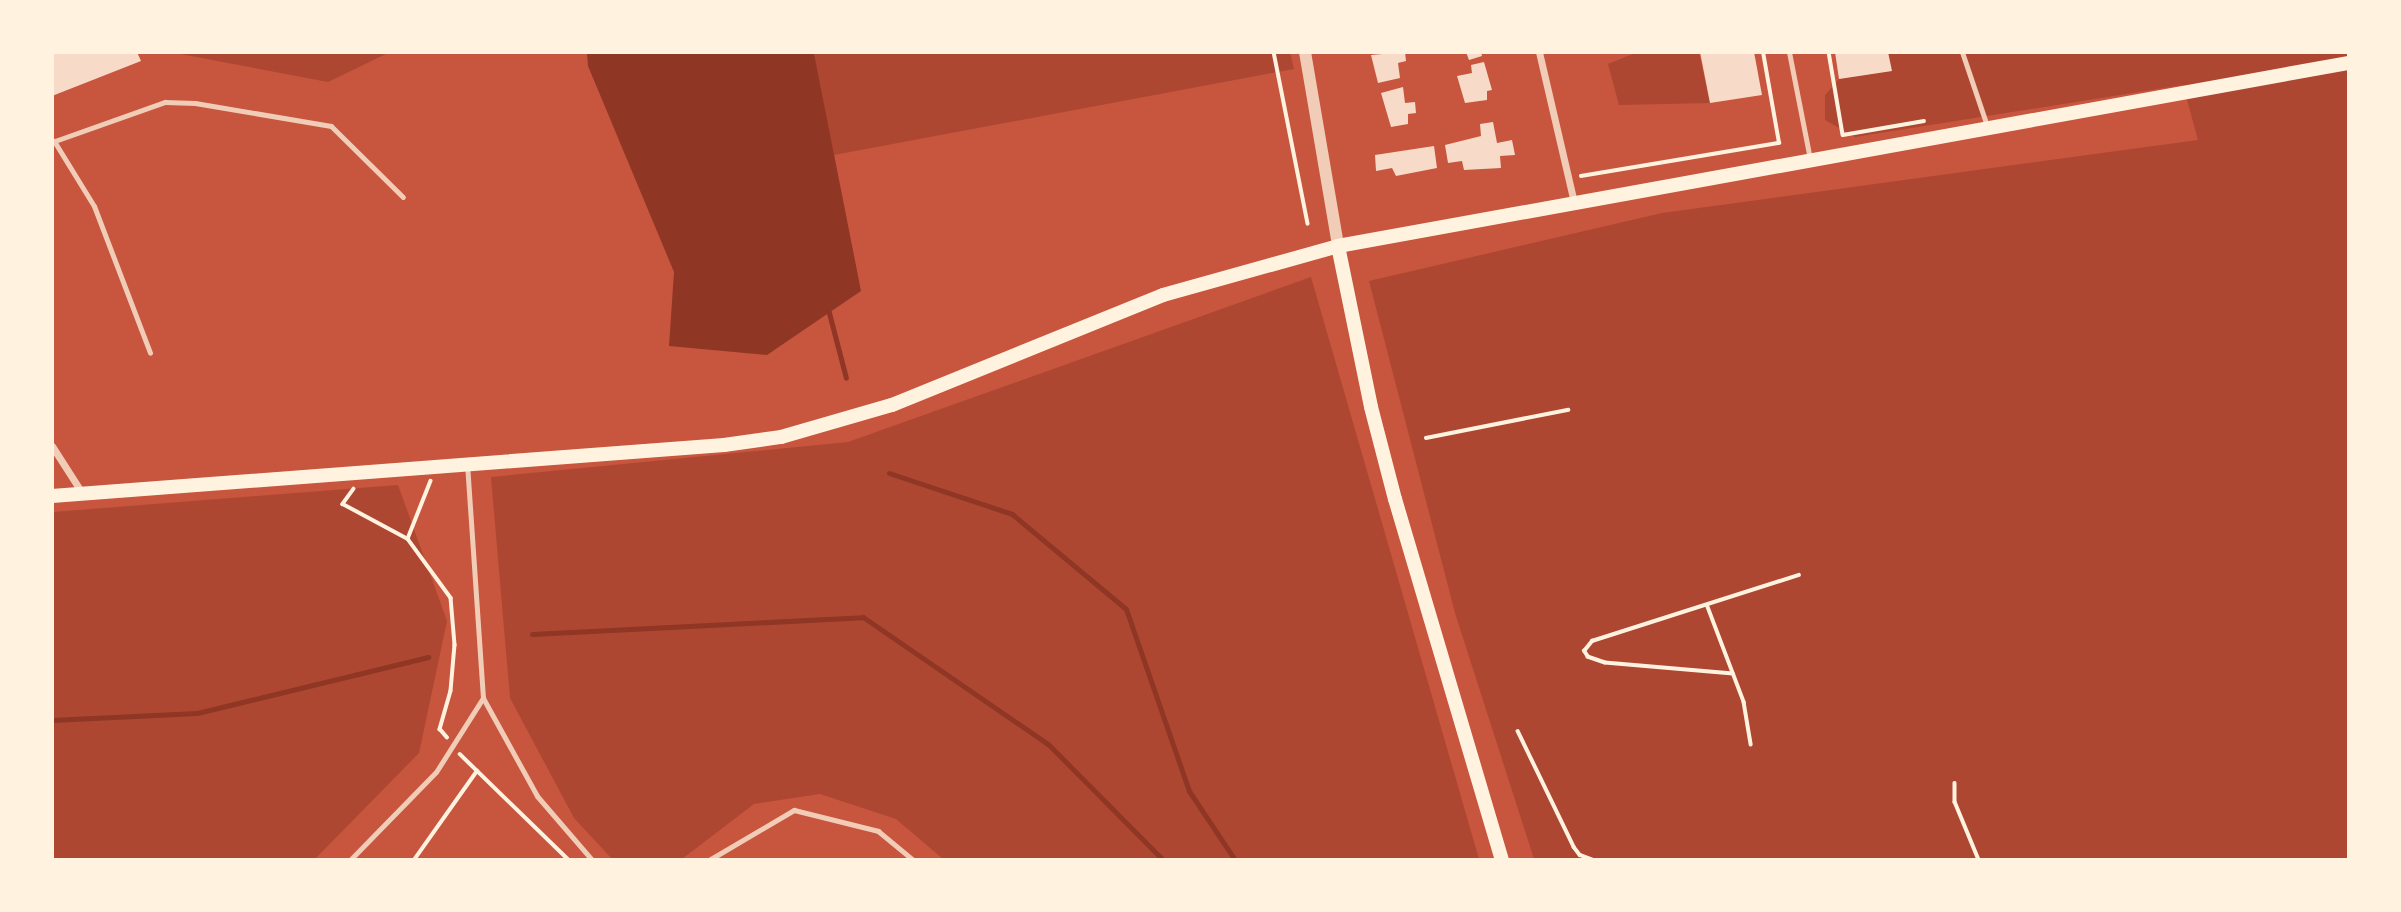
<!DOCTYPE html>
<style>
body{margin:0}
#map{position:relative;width:2401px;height:912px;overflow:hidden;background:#c8553d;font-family:Cabin,sans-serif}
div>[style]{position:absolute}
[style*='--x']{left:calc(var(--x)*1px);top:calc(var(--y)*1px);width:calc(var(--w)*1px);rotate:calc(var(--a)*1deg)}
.green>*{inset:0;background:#ae4732}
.water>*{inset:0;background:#8f3625}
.stream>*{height:5px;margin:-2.5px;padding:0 2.5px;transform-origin:2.5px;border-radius:2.5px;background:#8f3625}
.building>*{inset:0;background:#f7dbc8}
.path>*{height:3.5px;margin:-1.75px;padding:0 1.75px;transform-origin:1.75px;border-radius:1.75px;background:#fff3e0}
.service>*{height:5px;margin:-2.5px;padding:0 2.5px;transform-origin:2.5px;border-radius:2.5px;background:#f1ccb7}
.minor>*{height:7px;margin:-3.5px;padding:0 3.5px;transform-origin:3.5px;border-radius:3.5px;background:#f1ccb7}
.tertiary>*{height:12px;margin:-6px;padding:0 6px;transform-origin:6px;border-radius:6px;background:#f1ccb7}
.secondary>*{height:14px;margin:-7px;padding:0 7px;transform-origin:7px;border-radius:7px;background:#fff3e0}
span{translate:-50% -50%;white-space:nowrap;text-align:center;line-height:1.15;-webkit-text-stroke:5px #fff3e0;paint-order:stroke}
.frame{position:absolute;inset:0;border:54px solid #fff3e0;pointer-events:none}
</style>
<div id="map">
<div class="green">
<i style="clip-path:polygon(1290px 52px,1294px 69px,834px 155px,814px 53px)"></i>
<i style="clip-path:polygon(175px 53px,175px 52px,388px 53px,328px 82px)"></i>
<i style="clip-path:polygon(1635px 53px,1699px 53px,1710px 103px,1619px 105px,1608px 64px)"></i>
<i style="clip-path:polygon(1888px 53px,2348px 53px,2348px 859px,1534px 859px,1455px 613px,1369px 281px,1662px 213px,2198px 140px,2183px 85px,1855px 137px,1825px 120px,1825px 95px,1839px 79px,1891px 71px)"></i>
<i style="clip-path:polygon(1311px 277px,1479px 859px,943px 859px,896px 819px,820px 794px,754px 804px,682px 859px,613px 860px,574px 818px,510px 698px,491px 477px,848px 442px)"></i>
<i style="clip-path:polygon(398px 485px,447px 621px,419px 753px,315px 859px,53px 860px,53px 512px)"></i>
</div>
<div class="water">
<i style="clip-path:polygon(587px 53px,814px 53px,861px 291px,767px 355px,669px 346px,674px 272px,588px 66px)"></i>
</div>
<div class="stream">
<i style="--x:828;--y:309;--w:71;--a:75.4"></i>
<i style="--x:889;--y:473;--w:130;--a:18.4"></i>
<i style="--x:1012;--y:514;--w:148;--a:39.8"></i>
<i style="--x:1126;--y:609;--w:193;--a:70.9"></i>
<i style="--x:1189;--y:791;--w:83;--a:56.3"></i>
<i style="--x:532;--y:634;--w:331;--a:-2.9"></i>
<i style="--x:863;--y:617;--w:224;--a:34.5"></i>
<i style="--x:1048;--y:744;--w:163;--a:45.2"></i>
<i style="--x:52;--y:720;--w:145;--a:-2.8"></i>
<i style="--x:197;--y:713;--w:238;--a:-13.6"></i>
</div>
<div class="building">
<i style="clip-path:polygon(52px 52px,137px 52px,141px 61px,52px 96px)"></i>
<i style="clip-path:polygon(1405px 52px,1406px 61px,1398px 63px,1400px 78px,1378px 83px,1371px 55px)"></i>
<i style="clip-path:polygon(1466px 52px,1481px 52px,1482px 56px,1469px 60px)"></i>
<i style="clip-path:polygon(1700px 52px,1754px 52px,1762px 95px,1710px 103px)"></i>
<i style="clip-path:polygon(1835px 52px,1888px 52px,1892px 71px,1839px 79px)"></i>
<i style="clip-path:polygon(1484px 62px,1492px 90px,1487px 91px,1487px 100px,1465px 103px,1457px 76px,1472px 73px,1471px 65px)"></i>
<i style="clip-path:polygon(1403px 87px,1405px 103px,1415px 102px,1416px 113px,1408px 114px,1408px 124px,1391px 127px,1381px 93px)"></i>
<i style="clip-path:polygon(1493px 122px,1497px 143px,1512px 140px,1515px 155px,1500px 156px,1501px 168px,1464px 170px,1462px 161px,1448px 163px,1445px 145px,1481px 136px,1480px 124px)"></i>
<i style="clip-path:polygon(1434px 146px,1437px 168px,1396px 176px,1392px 168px,1376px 171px,1375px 155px)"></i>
</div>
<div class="path">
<i style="--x:1274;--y:52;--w:175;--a:78.8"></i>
<i style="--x:1829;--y:52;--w:84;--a:80.4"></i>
<i style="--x:1843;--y:135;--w:82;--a:-9.8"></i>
<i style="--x:1581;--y:176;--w:201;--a:-9.5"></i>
<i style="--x:1779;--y:143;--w:92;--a:-100"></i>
<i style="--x:1426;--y:438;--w:145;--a:-11.2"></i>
<i style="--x:431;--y:481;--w:62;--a:111.6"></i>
<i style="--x:408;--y:539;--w:73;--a:53.9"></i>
<i style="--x:451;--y:598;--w:47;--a:85.1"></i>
<i style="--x:455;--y:645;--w:46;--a:95"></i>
<i style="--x:451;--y:691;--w:40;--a:106"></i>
<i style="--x:440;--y:729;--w:11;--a:49"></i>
<i style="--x:354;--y:489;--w:19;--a:126"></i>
<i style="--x:343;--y:504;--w:74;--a:28.3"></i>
<i style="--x:1708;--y:607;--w:102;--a:69.2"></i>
<i style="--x:1744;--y:702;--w:43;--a:80.5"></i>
<i style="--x:1733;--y:674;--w:128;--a:-175.1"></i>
<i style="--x:1605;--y:663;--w:18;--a:-161"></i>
<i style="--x:1588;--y:657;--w:7;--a:-124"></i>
<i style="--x:1584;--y:651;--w:13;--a:-51"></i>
<i style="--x:1592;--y:641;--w:217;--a:-17.7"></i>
<i style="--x:1518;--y:731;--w:129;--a:64.2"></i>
<i style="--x:1574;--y:847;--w:10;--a:53"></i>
<i style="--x:1580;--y:855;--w:15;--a:20"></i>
<i style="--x:460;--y:754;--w:152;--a:44.2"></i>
<i style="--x:1955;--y:783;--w:19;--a:90"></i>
<i style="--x:1955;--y:802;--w:63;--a:67.5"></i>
<i style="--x:414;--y:860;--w:109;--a:-54.7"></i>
</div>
<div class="service">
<i style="--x:1789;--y:52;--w:109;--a:78.9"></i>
<i style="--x:1962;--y:52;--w:78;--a:71.3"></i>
<i style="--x:54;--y:141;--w:76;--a:58.4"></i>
<i style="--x:94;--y:206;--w:157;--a:69.1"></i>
<i style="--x:52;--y:142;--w:120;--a:-19.5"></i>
<i style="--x:165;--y:102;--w:30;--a:2"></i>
<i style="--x:195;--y:103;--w:138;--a:9.6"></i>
<i style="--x:331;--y:126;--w:101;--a:44.6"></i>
<i style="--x:483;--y:698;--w:112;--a:61.1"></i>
<i style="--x:537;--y:796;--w:84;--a:49.3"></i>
<i style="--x:350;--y:860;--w:123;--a:-45.7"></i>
<i style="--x:436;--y:772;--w:88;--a:-57.6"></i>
<i style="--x:483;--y:698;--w:234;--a:-93.9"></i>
<i style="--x:709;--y:860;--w:99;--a:-30.5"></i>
<i style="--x:794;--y:810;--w:87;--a:14"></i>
<i style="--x:878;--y:831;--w:45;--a:39.6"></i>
</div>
<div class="minor">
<i style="--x:1539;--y:52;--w:154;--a:76.9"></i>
<i style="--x:52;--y:446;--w:56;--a:57.4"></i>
</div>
<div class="tertiary">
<i style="--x:1305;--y:52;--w:197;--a:80.3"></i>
</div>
<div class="secondary">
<i style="--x:1338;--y:246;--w:164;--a:78.4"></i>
<i style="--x:1371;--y:407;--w:95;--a:75.4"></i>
<i style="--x:1395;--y:499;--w:377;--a:73.5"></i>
<i style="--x:52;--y:496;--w:674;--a:-4.34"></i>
<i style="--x:724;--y:445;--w:58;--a:-8"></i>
<i style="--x:781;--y:437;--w:116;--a:-16.1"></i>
<i style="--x:892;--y:405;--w:292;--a:-22.1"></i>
<i style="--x:1163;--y:295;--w:182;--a:-15.6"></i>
<i style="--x:1338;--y:246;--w:1026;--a:-10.27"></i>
</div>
<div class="frame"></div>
</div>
